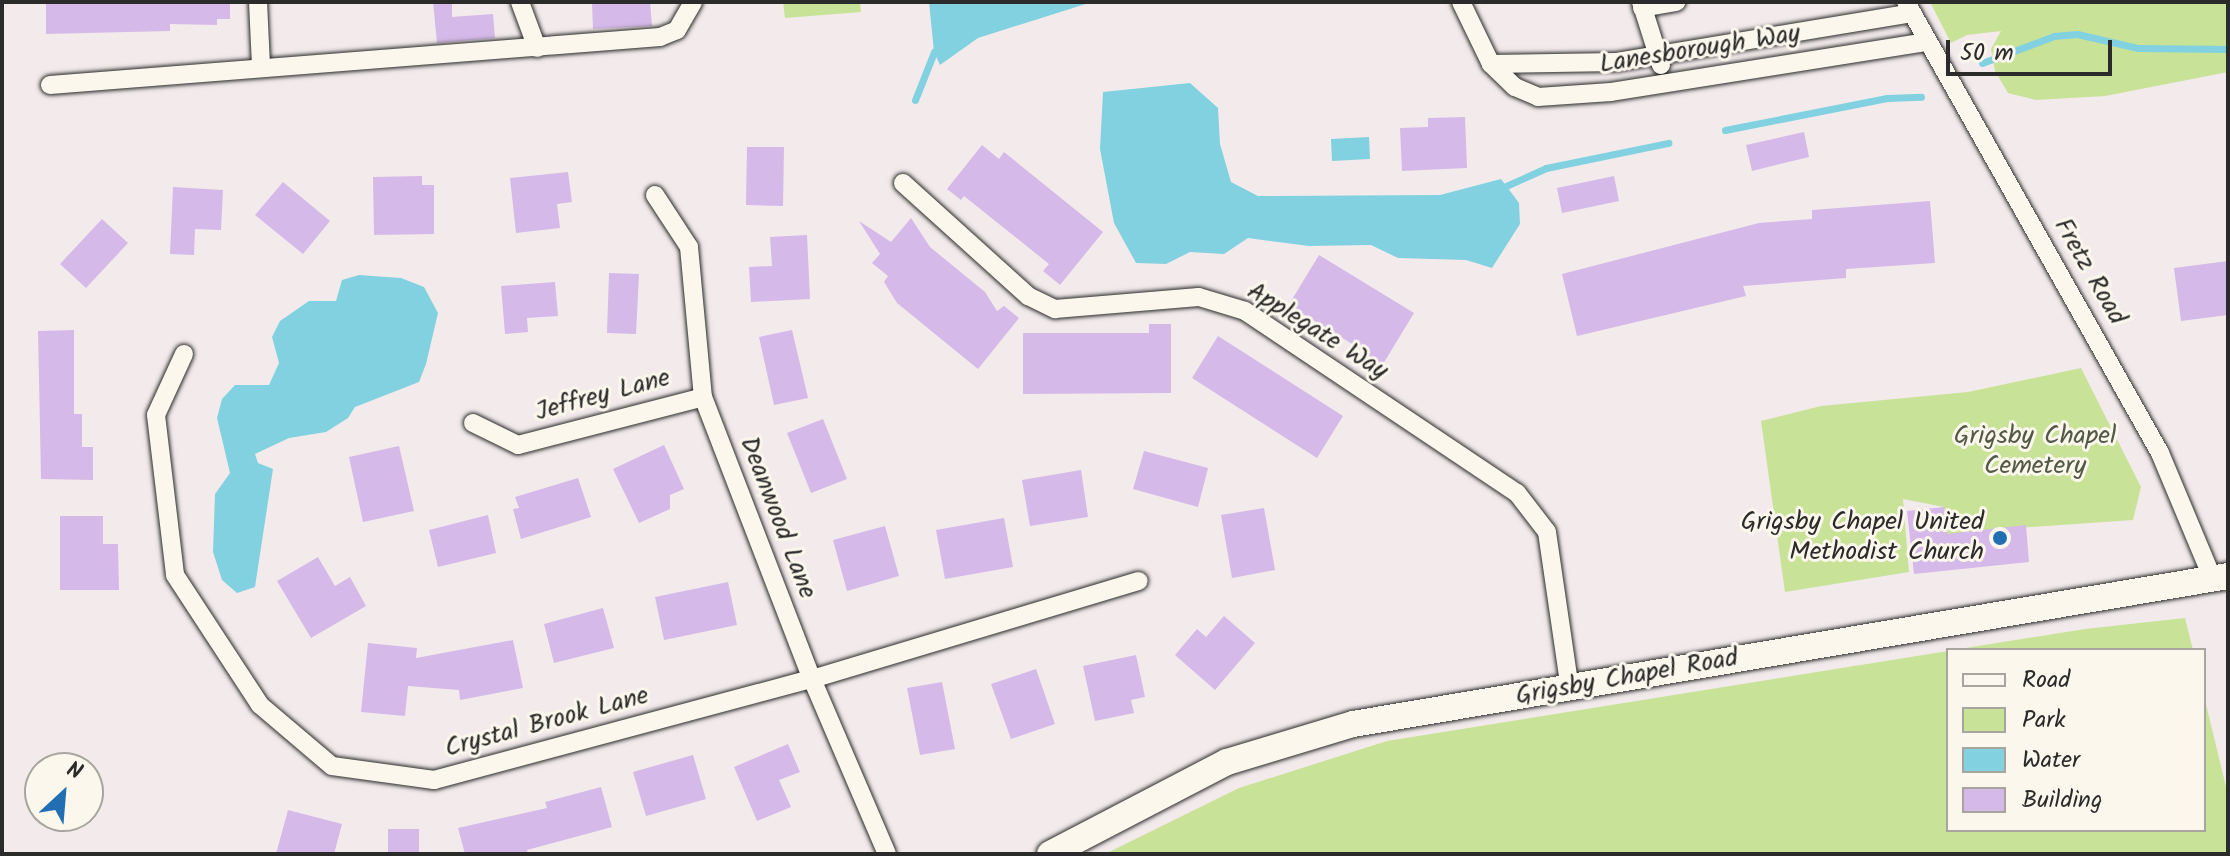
<!DOCTYPE html>
<style>
body{margin:0}
#map{position:relative;width:2230px;height:856px;overflow:hidden;background:#f3ebeb;font-family:Kalam,sans-serif}
div>[style]{position:absolute}
[style*='--x']{left:calc(var(--x)*1px);top:calc(var(--y)*1px);width:calc(var(--w)*1px);rotate:calc(var(--a)*1deg)}
.green>*{inset:0;background:#c8e298}
.water>*{inset:0;background:#82d1e0}
.stream>*{height:7px;margin:-3.5px;padding:0 3.5px;transform-origin:3.5px;border-radius:3.5px;background:#82d1e0}
.building>*{inset:0;background:#d5b9e8}
.roads{filter:drop-shadow(0 0 2px #2b2b2b) drop-shadow(0 0 2px #2b2b2b)}
.street>*{height:18px;margin:-9px;padding:0 9px;transform-origin:9px;border-radius:9px;background:#fbf7ec}
.secondary>*{height:26px;margin:-13px;padding:0 13px;transform-origin:13px;border-radius:13px;background:#fbf7ec}
.dots>*{width:22px;height:22px;translate:-50% -50%;box-sizing:border-box;border:4px solid #fbf7ec;border-radius:50%}
span{translate:-50% -50%;white-space:nowrap;text-align:center;line-height:1.15;-webkit-text-stroke:6px #fbf7ec;paint-order:stroke}
.street-label{font-size:26px;color:#2b2b2b}
.park-label{font-size:26px;color:#525946}
.poi-label{font-size:26px;color:#2b2b2b}
.right{translate:-100% -50%;text-align:right}
.frame{position:absolute;inset:0;border:4px solid #2b2b2b;pointer-events:none}
.legend{position:absolute;left:1946px;top:648px;width:260px;height:184px;box-sizing:border-box;background:#fbf7ec;border:2px solid #a8a59f;margin:0;padding:10px 14px;list-style:none;font-size:24px;color:#2b2b2b}
.legend li{display:flex;align-items:center;gap:16px;height:40px}
.legend b{width:40px;border:2px solid #a8a59f}
.north{position:absolute;left:24px;top:752px;width:80px;height:80px;box-sizing:border-box;background:#fbf7ec;border:2px solid #a8a59f;border-radius:50%;rotate:26deg;font-size:22px;font-weight:700;line-height:32px;text-align:center;color:#2b2b2b}
.north::after{content:'';display:block;margin:auto;width:28px;height:36px;background:#1f6fb2;clip-path:polygon(50% 0,100% 100%,50% 72%,0 100%)}
.scale{position:absolute;left:1946px;top:40px;width:166px;height:36px;box-sizing:border-box;border:4px solid #2b2b2b;border-top:0;padding-left:10px;font-size:24px;line-height:28px;white-space:nowrap;color:#2b2b2b;-webkit-text-stroke:6px #fbf7ec;paint-order:stroke}
</style>
<div id="map">
<div class="green">
<i style="clip-path:polygon(783px 2px,860px 2px,861px 12px,785px 18px)"></i>
<i style="clip-path:polygon(1930px 2px,2228px 2px,2228px 72px,2105px 96px,2036px 100px,2008px 93px,1995px 71px,1991px 49px,2001px 31px,1967px 35px,1951px 43px)"></i>
<i style="clip-path:polygon(2081px 368px,2141px 487px,2133px 520px,1973px 531px,1948px 547px,1944px 507px,1903px 499px,1909px 572px,1785px 592px,1761px 421px,1821px 406px,1968px 392px)"></i>
<i style="clip-path:polygon(2185px 618px,2193px 650px,1953px 650px,2085px 629px)"></i>
<i style="clip-path:polygon(1948px 651px,1948px 830px,2204px 830px,2204px 696px,2228px 795px,2228px 854px,1105px 854px,1239px 788px,1387px 741px)"></i>
</div>
<div class="water">
<i style="clip-path:polygon(929px 2px,1092px 2px,978px 38px,940px 65px,934px 52px)"></i>
<i style="clip-path:polygon(1190px 83px,1218px 108px,1220px 144px,1231px 182px,1258px 196px,1440px 195px,1501px 179px,1519px 203px,1520px 224px,1492px 268px,1466px 260px,1398px 258px,1371px 245px,1309px 246px,1248px 238px,1224px 254px,1190px 252px,1166px 264px,1136px 263px,1114px 223px,1100px 149px,1103px 92px)"></i>
<i style="clip-path:polygon(1369px 137px,1370px 159px,1332px 161px,1331px 139px)"></i>
<i style="clip-path:polygon(359px 275px,401px 278px,424px 287px,438px 313px,426px 364px,419px 382px,355px 407px,348px 418px,326px 432px,289px 438px,255px 454px,258px 463px,273px 469px,255px 587px,237px 593px,222px 580px,213px 552px,215px 494px,230px 473px,217px 418px,222px 399px,235px 385px,269px 385px,279px 363px,272px 337px,280px 321px,309px 301px,336px 301px,342px 280px)"></i>
</div>
<div class="stream">
<i style="--x:1982;--y:63;--w:77;--a:-20.6"></i>
<i style="--x:2054;--y:36;--w:23;--a:-5"></i>
<i style="--x:2077;--y:34;--w:63;--a:12.9"></i>
<i style="--x:2138;--y:48;--w:90;--a:0.6"></i>
<i style="--x:915;--y:100;--w:52;--a:-68.4"></i>
<i style="--x:1725;--y:130;--w:165;--a:-11.2"></i>
<i style="--x:1887;--y:98;--w:34;--a:-2"></i>
<i style="--x:1506;--y:186;--w:44;--a:-24.2"></i>
<i style="--x:1546;--y:168;--w:125;--a:-11.6"></i>
</div>
<div class="building">
<i style="clip-path:polygon(46px 2px,230px 2px,230px 19px,217px 19px,217px 25px,170px 24px,170px 31px,46px 34px)"></i>
<i style="clip-path:polygon(433px 2px,452px 2px,452px 17px,493px 14px,495px 38px,437px 43px)"></i>
<i style="clip-path:polygon(650px 2px,652px 26px,593px 29px,592px 3px)"></i>
<i style="clip-path:polygon(1465px 117px,1467px 168px,1402px 171px,1400px 128px,1428px 127px,1428px 118px)"></i>
<i style="clip-path:polygon(1804px 132px,1809px 157px,1752px 171px,1746px 145px)"></i>
<i style="clip-path:polygon(982px 145px,999px 159px,1004px 152px,1103px 232px,1060px 285px,1043px 271px,1049px 264px,964px 196px,961px 200px,947px 189px)"></i>
<i style="clip-path:polygon(747px 147px,784px 147px,783px 206px,746px 205px)"></i>
<i style="clip-path:polygon(568px 172px,572px 202px,557px 204px,560px 228px,516px 233px,510px 178px)"></i>
<i style="clip-path:polygon(422px 176px,422px 185px,434px 185px,434px 234px,374px 235px,373px 177px)"></i>
<i style="clip-path:polygon(1614px 176px,1619px 201px,1562px 213px,1557px 188px)"></i>
<i style="clip-path:polygon(283px 182px,330px 221px,303px 254px,255px 215px)"></i>
<i style="clip-path:polygon(173px 187px,223px 190px,221px 230px,195px 229px,194px 255px,170px 254px)"></i>
<i style="clip-path:polygon(1930px 201px,1935px 263px,1846px 269px,1846px 278px,1743px 286px,1746px 296px,1577px 336px,1562px 274px,1759px 223px,1812px 219px,1812px 210px)"></i>
<i style="clip-path:polygon(911px 218px,930px 247px,985px 292px,997px 311px,1004px 306px,1019px 318px,978px 369px,897px 303px,884px 282px,888px 276px,872px 263px,880px 254px,859px 221px,891px 242px)"></i>
<i style="clip-path:polygon(102px 219px,128px 243px,86px 288px,60px 264px)"></i>
<i style="clip-path:polygon(807px 235px,810px 299px,751px 302px,749px 267px,772px 266px,770px 237px)"></i>
<i style="clip-path:polygon(1319px 255px,1414px 313px,1380px 369px,1364px 358px,1367px 353px,1303px 314px,1300px 320px,1285px 311px)"></i>
<i style="clip-path:polygon(2228px 261px,2228px 315px,2181px 321px,2174px 268px)"></i>
<i style="clip-path:polygon(609px 273px,639px 274px,636px 334px,607px 333px)"></i>
<i style="clip-path:polygon(555px 282px,558px 316px,527px 318px,528px 332px,505px 334px,501px 286px)"></i>
<i style="clip-path:polygon(1149px 324px,1171px 324px,1171px 393px,1023px 394px,1023px 333px,1149px 333px)"></i>
<i style="clip-path:polygon(74px 330px,74px 414px,82px 414px,82px 447px,93px 447px,93px 480px,41px 479px,38px 331px)"></i>
<i style="clip-path:polygon(792px 330px,808px 398px,774px 405px,759px 337px)"></i>
<i style="clip-path:polygon(1218px 336px,1343px 416px,1317px 458px,1192px 378px)"></i>
<i style="clip-path:polygon(823px 419px,847px 479px,811px 493px,787px 433px)"></i>
<i style="clip-path:polygon(664px 445px,684px 489px,670px 495px,670px 509px,639px 523px,613px 469px)"></i>
<i style="clip-path:polygon(399px 446px,414px 511px,363px 522px,349px 457px)"></i>
<i style="clip-path:polygon(1144px 451px,1208px 468px,1198px 507px,1133px 489px)"></i>
<i style="clip-path:polygon(1081px 470px,1088px 517px,1030px 526px,1022px 480px)"></i>
<i style="clip-path:polygon(578px 478px,591px 517px,521px 539px,513px 509px,519px 508px,515px 497px)"></i>
<i style="clip-path:polygon(1944px 507px,1947px 534px,2026px 525px,2029px 562px,1914px 574px,1907px 511px)"></i>
<i style="clip-path:polygon(1264px 508px,1275px 570px,1232px 578px,1221px 515px)"></i>
<i style="clip-path:polygon(488px 515px,496px 553px,438px 567px,429px 530px)"></i>
<i style="clip-path:polygon(60px 516px,103px 516px,103px 544px,118px 544px,119px 590px,60px 590px)"></i>
<i style="clip-path:polygon(1004px 518px,1013px 567px,945px 579px,936px 530px)"></i>
<i style="clip-path:polygon(885px 526px,899px 576px,847px 591px,833px 540px)"></i>
<i style="clip-path:polygon(318px 557px,335px 586px,350px 577px,366px 606px,311px 638px,277px 581px)"></i>
<i style="clip-path:polygon(728px 582px,737px 625px,664px 640px,655px 597px)"></i>
<i style="clip-path:polygon(603px 608px,614px 648px,554px 663px,544px 624px)"></i>
<i style="clip-path:polygon(1224px 616px,1255px 643px,1215px 690px,1175px 655px,1197px 629px,1206px 637px)"></i>
<i style="clip-path:polygon(513px 640px,523px 688px,460px 700px,459px 690px,408px 686px,405px 716px,361px 712px,368px 643px,417px 648px,416px 658px)"></i>
<i style="clip-path:polygon(1136px 655px,1145px 697px,1131px 700px,1134px 713px,1095px 721px,1083px 666px)"></i>
<i style="clip-path:polygon(1036px 669px,1055px 724px,1011px 739px,991px 684px)"></i>
<i style="clip-path:polygon(942px 682px,955px 749px,920px 755px,907px 688px)"></i>
<i style="clip-path:polygon(788px 744px,800px 772px,779px 780px,791px 807px,757px 821px,734px 767px)"></i>
<i style="clip-path:polygon(693px 755px,706px 799px,646px 816px,633px 772px)"></i>
<i style="clip-path:polygon(601px 787px,612px 827px,527px 850px,528px 854px,465px 854px,458px 828px,547px 808px,545px 802px)"></i>
<i style="clip-path:polygon(288px 810px,342px 824px,334px 854px,276px 854px)"></i>
<i style="clip-path:polygon(388px 829px,419px 829px,419px 854px,388px 854px)"></i>
</div>
<div class="roads">
<div class="street">
<i style="--x:258;--y:2;--w:63;--a:87.3"></i>
<i style="--x:520;--y:2;--w:49;--a:69.7"></i>
<i style="--x:1461;--y:2;--w:69;--a:64.2"></i>
<i style="--x:1491;--y:64;--w:33;--a:44"></i>
<i style="--x:1515;--y:87;--w:25;--a:23"></i>
<i style="--x:1538;--y:97;--w:73;--a:-3.9"></i>
<i style="--x:1611;--y:92;--w:319;--a:-9"></i>
<i style="--x:1641;--y:2;--w:66;--a:72.4"></i>
<i style="--x:1906;--y:2;--w:518;--a:60.61"></i>
<i style="--x:2160;--y:453;--w:132;--a:67.3"></i>
<i style="--x:1642;--y:8;--w:35;--a:-10"></i>
<i style="--x:1491;--y:64;--w:126;--a:-0.9"></i>
<i style="--x:1617;--y:62;--w:299;--a:-9.4"></i>
<i style="--x:50;--y:85;--w:612;--a:-4.5"></i>
<i style="--x:660;--y:37;--w:18;--a:-22"></i>
<i style="--x:677;--y:30;--w:32;--a:-60"></i>
<i style="--x:903;--y:183;--w:169;--a:42.1"></i>
<i style="--x:1028;--y:296;--w:30;--a:26"></i>
<i style="--x:1055;--y:309;--w:144;--a:-4.8"></i>
<i style="--x:1199;--y:297;--w:48;--a:16.9"></i>
<i style="--x:1245;--y:311;--w:327;--a:33.8"></i>
<i style="--x:1517;--y:493;--w:49;--a:52.4"></i>
<i style="--x:1547;--y:532;--w:159;--a:81.7"></i>
<i style="--x:655;--y:195;--w:62;--a:56.8"></i>
<i style="--x:689;--y:247;--w:151;--a:84.7"></i>
<i style="--x:703;--y:397;--w:302;--a:68.9"></i>
<i style="--x:812;--y:679;--w:190;--a:66.8"></i>
<i style="--x:184;--y:354;--w:67;--a:114.7"></i>
<i style="--x:156;--y:415;--w:161;--a:83.2"></i>
<i style="--x:175;--y:575;--w:155;--a:56.8"></i>
<i style="--x:260;--y:705;--w:94;--a:40.3"></i>
<i style="--x:332;--y:766;--w:103;--a:7.8"></i>
<i style="--x:434;--y:780;--w:391;--a:-15"></i>
<i style="--x:812;--y:679;--w:341;--a:-16.7"></i>
<i style="--x:473;--y:423;--w:50;--a:26.1"></i>
<i style="--x:518;--y:445;--w:191;--a:-14.5"></i>
</div>
<div class="secondary">
<i style="--x:1050;--y:854;--w:199;--a:-27.5"></i>
<i style="--x:1227;--y:762;--w:132;--a:-16.8"></i>
<i style="--x:1353;--y:724;--w:887;--a:-9.6"></i>
</div>
</div>
<div class="dots">
<i style="left:2000px;top:538px;background:#1f6fb2"></i>
</div>
<div class="street-label">
<span style="left:1700px;top:50px;rotate:-9deg">Lanesborough Way</span>
<span style="left:2089px;top:272px;rotate:60deg">Fretz Road</span>
<span style="left:1317px;top:332px;rotate:32deg">Applegate Way</span>
<span style="left:603px;top:396px;rotate:-15deg">Jeffrey Lane</span>
<span style="left:777px;top:518px;rotate:69deg">Deanwood Lane</span>
<span style="left:1627px;top:678px;rotate:-10deg">Grigsby Chapel Road</span>
<span style="left:547px;top:723px;rotate:-15deg">Crystal Brook Lane</span>
</div>
<div class="park-label">
<span style="left:2035px;top:452px">Grigsby Chapel<br>Cemetery</span>
</div>
<div class="poi-label">
<span class="right" style="left:1984px;top:538px">Grigsby Chapel United<br>Methodist Church</span>
</div>
<div class="frame"></div>
<ul class="legend">
<li><b style="height:10px;background:#fbf7ec"></b>Road</li>
<li><b style="height:22px;background:#c8e298"></b>Park</li>
<li><b style="height:22px;background:#82d1e0"></b>Water</li>
<li><b style="height:22px;background:#d5b9e8"></b>Building</li>
</ul>
<div class="north">N</div>
<div class="scale">50 m</div>
</div>
